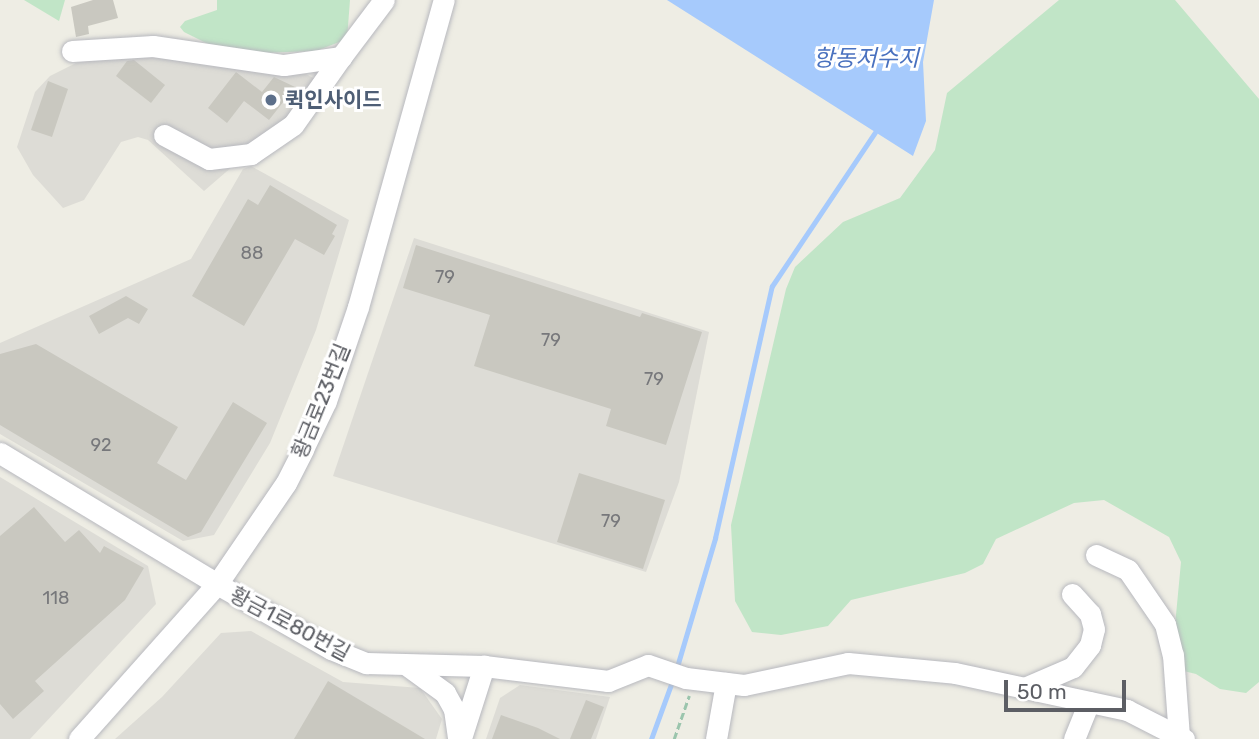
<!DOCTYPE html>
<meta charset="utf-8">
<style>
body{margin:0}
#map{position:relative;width:1259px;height:739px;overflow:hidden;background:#eeede4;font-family:Rubik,"Noto Sans KR",sans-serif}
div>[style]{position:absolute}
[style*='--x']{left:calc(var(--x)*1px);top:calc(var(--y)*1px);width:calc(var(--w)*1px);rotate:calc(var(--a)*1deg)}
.industrial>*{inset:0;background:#dddcd6}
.green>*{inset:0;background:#c1e5c7}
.water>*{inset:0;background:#a6cafc}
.stream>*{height:5px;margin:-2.5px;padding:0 2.5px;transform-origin:2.5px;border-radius:2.5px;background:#a6cafc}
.building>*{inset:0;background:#c9c8c0}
.path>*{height:2.5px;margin-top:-1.25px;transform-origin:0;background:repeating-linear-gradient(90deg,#9bc5ad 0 7px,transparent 0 10.5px)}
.roads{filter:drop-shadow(0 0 2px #b7b8be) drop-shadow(0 0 2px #b7b8be)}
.minor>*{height:21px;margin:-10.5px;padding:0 10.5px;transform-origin:10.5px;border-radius:10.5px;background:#fff}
.dots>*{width:19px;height:19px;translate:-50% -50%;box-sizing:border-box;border:4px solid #fff;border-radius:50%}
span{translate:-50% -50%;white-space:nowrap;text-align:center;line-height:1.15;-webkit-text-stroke:6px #fff;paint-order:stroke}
.number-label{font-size:18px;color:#77787b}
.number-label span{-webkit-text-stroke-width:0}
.service-label{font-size:21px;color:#4e5e75;font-weight:700}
.left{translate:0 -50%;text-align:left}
.street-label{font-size:21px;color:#5c5e64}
.water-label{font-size:23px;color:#4971bf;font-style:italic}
.scale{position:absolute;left:1004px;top:680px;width:122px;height:32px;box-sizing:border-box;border:4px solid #5c5e64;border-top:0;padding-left:9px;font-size:21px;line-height:24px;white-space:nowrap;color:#5c5e64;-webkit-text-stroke:5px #fff;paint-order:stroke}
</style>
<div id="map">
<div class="industrial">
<i style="clip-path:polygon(127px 52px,302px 72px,315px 79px,282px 124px,204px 191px,148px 140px,138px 137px,121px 142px,84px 200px,63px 208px,33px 175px,17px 147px,35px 92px,50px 76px,76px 63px)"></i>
<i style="clip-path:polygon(251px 166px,349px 220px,316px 330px,270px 443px,214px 535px,183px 541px,0 434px,0 343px,191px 259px,243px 169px)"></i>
<i style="clip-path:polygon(414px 238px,709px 332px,679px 482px,646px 572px,333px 476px)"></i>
<i style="clip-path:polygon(0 477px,148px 566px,156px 604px,30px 739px,0 739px)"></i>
<i style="clip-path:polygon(251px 631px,343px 682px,420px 688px,442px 719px,436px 739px,115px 739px,162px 697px,221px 633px)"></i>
<i style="clip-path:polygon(520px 685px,610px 697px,596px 739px,486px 739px,500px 698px)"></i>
</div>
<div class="green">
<i style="clip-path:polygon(24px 0,65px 0,59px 21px)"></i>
<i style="clip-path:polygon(217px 0,350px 0,347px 39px,316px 51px,260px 53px,208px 44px,184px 32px,180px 27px,185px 21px,217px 10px)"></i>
<i style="clip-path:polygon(1059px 0,1175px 0,1259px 99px,1259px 682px,1246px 693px,1220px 689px,1196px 674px,1171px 668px,1181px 562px,1169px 537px,1104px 500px,1074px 503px,996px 539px,983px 564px,965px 573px,851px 600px,828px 626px,781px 635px,752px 632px,735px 601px,731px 525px,786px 289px,795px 267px,843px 222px,900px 198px,935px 150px,947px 93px)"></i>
</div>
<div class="water">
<i style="clip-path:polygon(667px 0,934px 0,923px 62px,926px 121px,913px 156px)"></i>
</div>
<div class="stream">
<i style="--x:676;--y:670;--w:138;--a:-73.5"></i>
<i style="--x:715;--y:538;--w:258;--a:-77.3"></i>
<i style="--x:772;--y:286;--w:185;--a:-56.2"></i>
<i style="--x:651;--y:739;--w:64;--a:-69.9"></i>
</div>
<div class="building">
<i style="clip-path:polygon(93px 0,113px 0,118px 18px,88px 26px,89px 34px,76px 37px,71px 7px)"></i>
<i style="clip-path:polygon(134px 60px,165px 85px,151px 103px,116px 76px,127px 61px)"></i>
<i style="clip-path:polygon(236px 72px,262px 92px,274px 77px,295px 87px,269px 120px,244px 101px,227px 123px,208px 108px)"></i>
<i style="clip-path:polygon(48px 81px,68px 89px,52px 137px,31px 130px)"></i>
<i style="clip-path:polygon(270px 185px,337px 225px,332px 234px,335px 236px,324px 255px,295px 239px,244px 326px,192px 296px,248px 199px,258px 205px)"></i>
<i style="clip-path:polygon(416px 245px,640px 317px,642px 313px,702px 332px,666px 445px,606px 426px,611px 409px,474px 366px,490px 315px,403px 288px)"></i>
<i style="clip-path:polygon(126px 296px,148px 309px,139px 324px,128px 318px,99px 334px,89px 316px)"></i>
<i style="clip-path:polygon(36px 344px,178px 427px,157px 463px,186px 480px,233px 402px,267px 423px,201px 532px,188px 537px,0 425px,0 354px)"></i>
<i style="clip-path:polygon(579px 473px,665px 500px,643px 569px,557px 542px)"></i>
<i style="clip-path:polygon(34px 507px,65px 542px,79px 530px,100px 553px,104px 546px,144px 568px,125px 600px,35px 681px,44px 691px,13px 719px,0 704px,0 536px)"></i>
<i style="clip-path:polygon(328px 681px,425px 739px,294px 739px)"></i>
<i style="clip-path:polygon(586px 700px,604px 707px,591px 739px,570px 739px)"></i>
<i style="clip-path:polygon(501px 715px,538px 728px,560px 739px,492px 739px)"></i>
</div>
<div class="path">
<i style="--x:674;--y:739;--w:46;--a:-70.8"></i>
</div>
<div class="roads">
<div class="minor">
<i style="--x:72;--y:51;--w:81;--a:-3.5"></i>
<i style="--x:153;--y:46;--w:132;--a:8.3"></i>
<i style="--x:284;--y:65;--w:58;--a:-8"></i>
<i style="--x:341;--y:57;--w:83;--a:125.2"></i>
<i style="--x:293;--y:125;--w:51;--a:145.4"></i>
<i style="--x:251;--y:154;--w:42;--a:173.2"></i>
<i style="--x:209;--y:159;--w:51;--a:-151.9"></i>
<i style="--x:341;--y:57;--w:71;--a:-53"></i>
<i style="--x:0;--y:453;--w:253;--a:31.1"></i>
<i style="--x:217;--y:584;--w:131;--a:29.7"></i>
<i style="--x:331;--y:649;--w:38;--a:22"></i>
<i style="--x:366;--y:663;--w:118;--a:1.5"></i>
<i style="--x:484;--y:666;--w:125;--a:6.9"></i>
<i style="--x:608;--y:681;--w:43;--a:-21.8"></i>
<i style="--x:648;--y:665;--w:40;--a:18.9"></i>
<i style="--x:686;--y:678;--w:58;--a:6.9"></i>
<i style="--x:744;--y:685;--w:106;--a:-11.9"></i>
<i style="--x:848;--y:663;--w:107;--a:5.3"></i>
<i style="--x:955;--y:673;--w:176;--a:12.1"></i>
<i style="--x:1127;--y:710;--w:64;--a:27"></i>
<i style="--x:1096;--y:555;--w:35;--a:25"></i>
<i style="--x:1128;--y:570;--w:65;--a:55.6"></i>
<i style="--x:1165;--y:624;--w:32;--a:76"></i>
<i style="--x:1173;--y:655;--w:82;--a:85.8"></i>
<i style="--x:408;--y:666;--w:46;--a:36.1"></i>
<i style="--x:445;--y:693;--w:18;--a:61"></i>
<i style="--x:454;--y:709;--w:30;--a:82"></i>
<i style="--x:1027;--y:687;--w:50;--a:-23.5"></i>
<i style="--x:1073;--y:667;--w:28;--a:-52"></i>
<i style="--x:1090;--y:645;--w:16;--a:-76"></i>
<i style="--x:1094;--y:629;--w:16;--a:-105"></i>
<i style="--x:1090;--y:614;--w:27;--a:-132"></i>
<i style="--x:461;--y:738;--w:76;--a:-72.3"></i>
<i style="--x:79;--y:739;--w:208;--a:-48.3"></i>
<i style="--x:217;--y:584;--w:122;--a:-55.7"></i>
<i style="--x:286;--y:483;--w:38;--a:-63"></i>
<i style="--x:303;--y:449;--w:53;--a:-64.4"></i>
<i style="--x:326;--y:401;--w:99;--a:-71.2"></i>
<i style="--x:358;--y:307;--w:319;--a:-74.4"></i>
<i style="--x:716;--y:739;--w:57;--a:-79.9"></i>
<i style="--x:1074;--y:739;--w:40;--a:-68"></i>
</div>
</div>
<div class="dots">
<i style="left:271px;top:100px;background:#5c6f8a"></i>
</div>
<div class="number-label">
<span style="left:252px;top:253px">88</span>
<span style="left:445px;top:277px">79</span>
<span style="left:551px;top:340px">79</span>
<span style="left:654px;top:379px">79</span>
<span style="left:101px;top:445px">92</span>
<span style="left:611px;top:521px">79</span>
<span style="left:56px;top:598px">118</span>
</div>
<div class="service-label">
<span class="left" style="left:285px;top:100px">퀵인사이드</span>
</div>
<div class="street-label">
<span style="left:321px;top:401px;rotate:-68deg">황금로23번길</span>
<span style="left:290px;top:624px;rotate:28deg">황금1로80번길</span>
</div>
<div class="water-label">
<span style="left:866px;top:58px">항동저수지</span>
</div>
<div class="scale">50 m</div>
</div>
